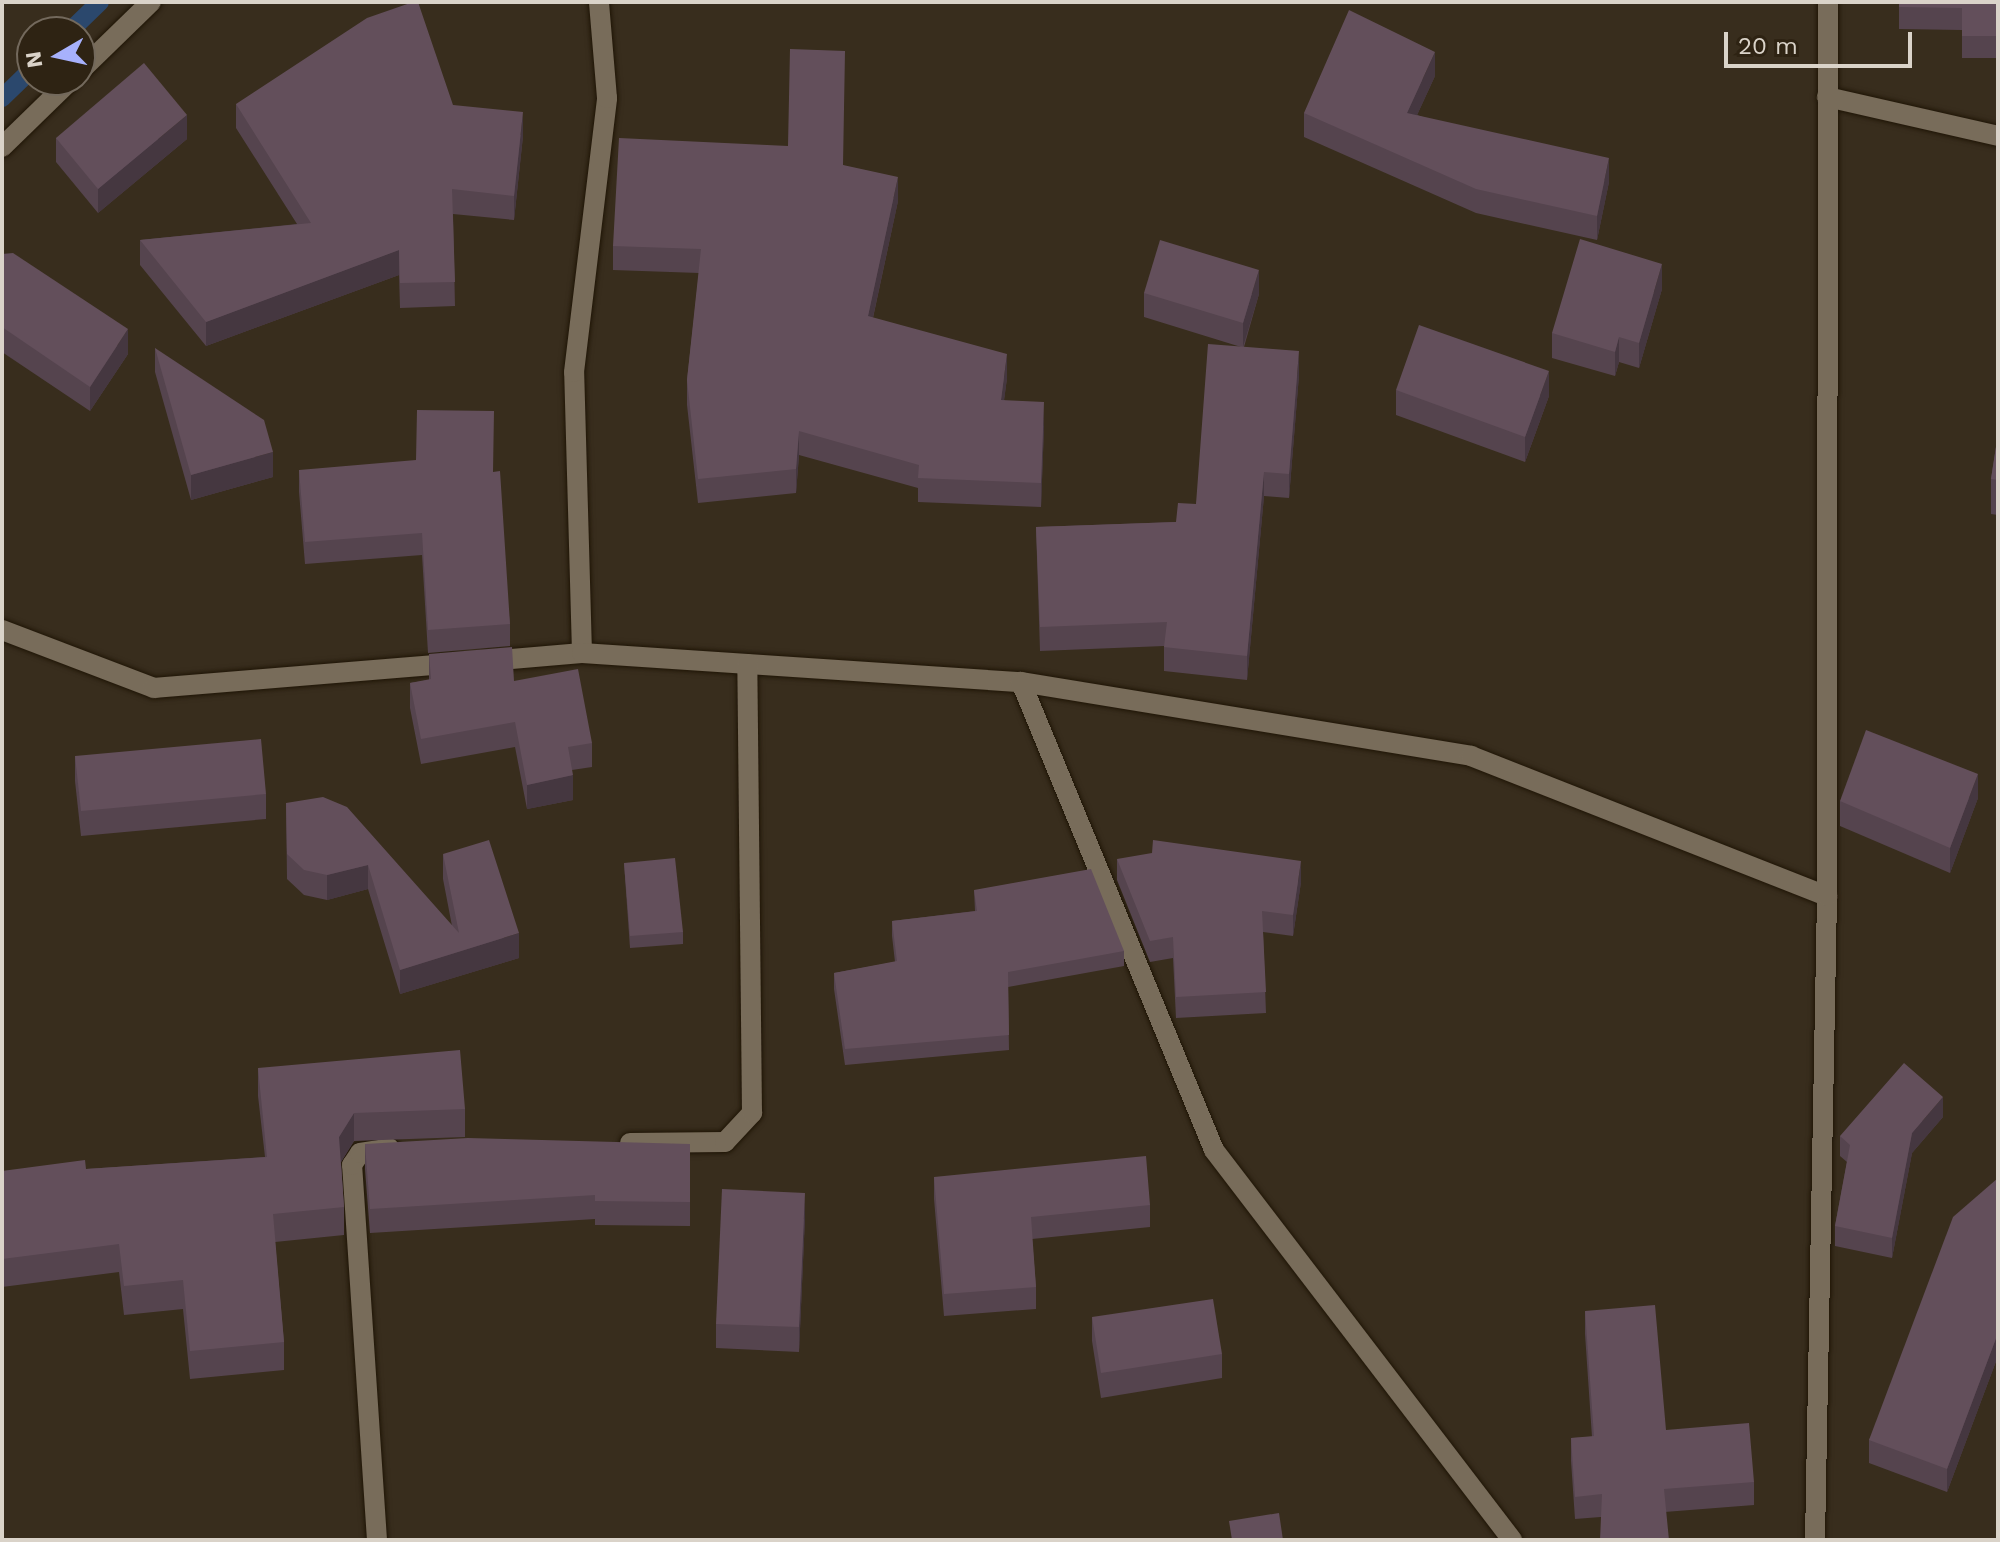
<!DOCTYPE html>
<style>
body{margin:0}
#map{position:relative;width:2000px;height:1542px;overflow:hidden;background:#382d1d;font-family:"Work Sans",sans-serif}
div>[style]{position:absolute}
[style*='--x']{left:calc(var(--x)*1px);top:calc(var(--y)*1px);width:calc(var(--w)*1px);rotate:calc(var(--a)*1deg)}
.stream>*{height:18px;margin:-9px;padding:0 9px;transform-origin:9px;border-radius:9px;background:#2b486d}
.roads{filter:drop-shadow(0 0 2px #1f1506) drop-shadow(0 0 2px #1f1506)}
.street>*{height:20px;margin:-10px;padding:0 10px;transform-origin:10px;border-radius:10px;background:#786c5a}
.wall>*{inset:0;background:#55444e}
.shaded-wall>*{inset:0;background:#453740}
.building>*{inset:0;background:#634f5b}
span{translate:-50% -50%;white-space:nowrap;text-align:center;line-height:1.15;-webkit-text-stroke:8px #2e2313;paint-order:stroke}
.frame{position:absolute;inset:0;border:4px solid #dad3c9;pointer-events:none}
.north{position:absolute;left:16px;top:16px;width:80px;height:80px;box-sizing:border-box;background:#2e2313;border:2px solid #73695c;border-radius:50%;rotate:261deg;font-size:22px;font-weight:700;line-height:32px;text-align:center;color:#dad3c9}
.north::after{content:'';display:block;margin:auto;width:28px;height:36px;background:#a7b1fc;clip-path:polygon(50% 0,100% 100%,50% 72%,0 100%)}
.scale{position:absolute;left:1724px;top:32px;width:188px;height:36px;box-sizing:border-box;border:4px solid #dad3c9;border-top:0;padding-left:10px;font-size:24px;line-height:28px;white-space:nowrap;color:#dad3c9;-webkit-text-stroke:6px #2e2313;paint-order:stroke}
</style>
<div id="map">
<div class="stream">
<i style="--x:69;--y:32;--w:43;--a:-44.1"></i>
<i style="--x:2;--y:98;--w:42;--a:-44"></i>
</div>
<div class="roads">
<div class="street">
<i style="--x:80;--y:71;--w:99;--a:-44.2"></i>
<i style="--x:1827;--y:97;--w:175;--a:12.8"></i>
<i style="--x:2;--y:147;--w:96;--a:-44.2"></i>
<i style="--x:2;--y:630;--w:163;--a:20.9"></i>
<i style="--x:154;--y:688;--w:303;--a:-4.7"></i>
<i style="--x:582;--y:653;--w:281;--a:-91.6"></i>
<i style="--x:574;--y:372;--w:276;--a:-83.1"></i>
<i style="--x:607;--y:98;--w:96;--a:-94.8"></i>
<i style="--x:488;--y:661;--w:94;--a:-4.9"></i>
<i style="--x:582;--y:653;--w:440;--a:3.8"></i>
<i style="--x:1021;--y:682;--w:456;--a:9.3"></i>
<i style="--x:1471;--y:756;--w:383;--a:21.5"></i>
<i style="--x:1021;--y:682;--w:506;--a:67.59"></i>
<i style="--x:1214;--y:1150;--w:491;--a:52.6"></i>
<i style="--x:630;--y:1143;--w:95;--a:-0.6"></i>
<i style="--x:725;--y:1142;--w:40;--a:-47"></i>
<i style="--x:752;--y:1113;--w:449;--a:-90.6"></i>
<i style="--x:377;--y:1540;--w:376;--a:-93.8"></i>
<i style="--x:352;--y:1165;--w:14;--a:-56"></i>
<i style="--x:360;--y:1153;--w:30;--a:-9"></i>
<i style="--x:1815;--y:1540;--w:644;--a:-88.93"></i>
<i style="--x:1827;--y:896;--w:894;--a:-89.94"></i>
</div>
</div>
<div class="wall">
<i style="clip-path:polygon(1899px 2px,1998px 2px,1998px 58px,1962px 58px,1962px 30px,1899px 29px)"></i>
<i style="clip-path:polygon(1435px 76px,1417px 115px,1609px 182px,1597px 240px,1476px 213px,1304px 137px,1304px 113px)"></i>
<i style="clip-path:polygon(236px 104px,453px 105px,523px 136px,514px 220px,453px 214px,455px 306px,400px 308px,399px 275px,206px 346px,140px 265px,140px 240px,297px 224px,236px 128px)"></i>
<i style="clip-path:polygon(56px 138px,187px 139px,98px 213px,56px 162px)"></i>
<i style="clip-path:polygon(843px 165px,898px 201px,873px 318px,1007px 378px,1004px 400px,1044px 426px,1041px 507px,918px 502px,918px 488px,799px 455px,796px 493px,698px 503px,687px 405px,687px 380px,699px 273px,613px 270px,613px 246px)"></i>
<i style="clip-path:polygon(2px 254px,128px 354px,90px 411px,2px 352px)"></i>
<i style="clip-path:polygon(1662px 289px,1639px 368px,1619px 362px,1615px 376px,1552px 358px,1552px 333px)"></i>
<i style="clip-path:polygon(1144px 293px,1259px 294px,1244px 347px,1299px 375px,1289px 498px,1264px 496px,1247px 680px,1164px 671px,1164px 646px,1040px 651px,1036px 527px,1176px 522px,1196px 504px,1241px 347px,1144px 317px)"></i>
<i style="clip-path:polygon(155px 348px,273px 477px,191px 500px,155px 372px)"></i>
<i style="clip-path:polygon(1396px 390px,1549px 396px,1525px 462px,1396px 415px)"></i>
<i style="clip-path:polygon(1998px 434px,1998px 515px,1991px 514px,1991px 479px)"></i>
<i style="clip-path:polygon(299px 470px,493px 472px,510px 624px,510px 646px,428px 653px,422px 555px,305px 564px,299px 492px)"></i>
<i style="clip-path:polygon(429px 654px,514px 681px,592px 743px,592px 767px,572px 770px,573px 800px,527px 809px,515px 747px,421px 764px,410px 708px,410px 683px,429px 680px)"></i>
<i style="clip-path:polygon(75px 756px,266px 794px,266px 819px,81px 836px,75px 781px)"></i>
<i style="clip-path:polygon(1978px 798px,1950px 873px,1840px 826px,1840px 801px)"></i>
<i style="clip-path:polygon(286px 803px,452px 926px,443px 879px,443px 854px,519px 958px,400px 994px,368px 889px,327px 900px,304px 895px,287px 879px)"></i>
<i style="clip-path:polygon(1117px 859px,1301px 882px,1293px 936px,1263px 932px,1266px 1013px,1176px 1018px,1173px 958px,1150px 962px,1117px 880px)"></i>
<i style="clip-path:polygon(624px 863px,683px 932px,683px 944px,630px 948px)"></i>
<i style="clip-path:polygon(974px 890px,1124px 951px,1124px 966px,1008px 987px,1009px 1050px,845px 1065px,834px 989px,834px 973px,895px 962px,892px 936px,892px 921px,975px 911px)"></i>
<i style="clip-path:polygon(258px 1068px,465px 1109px,465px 1137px,354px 1141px,341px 1162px,344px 1207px,344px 1235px,275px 1242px,284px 1342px,284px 1370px,190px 1379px,183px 1309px,124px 1315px,119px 1272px,2px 1287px,2px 1171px,86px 1169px,265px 1157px,258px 1096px)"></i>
<i style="clip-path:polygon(1943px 1117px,1912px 1153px,1892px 1258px,1835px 1246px,1835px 1226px,1847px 1162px,1840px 1156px,1840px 1136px)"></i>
<i style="clip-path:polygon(365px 1144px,690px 1144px,690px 1226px,595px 1225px,595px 1219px,370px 1233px,365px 1169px)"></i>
<i style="clip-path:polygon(934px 1177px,1150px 1205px,1150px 1227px,1032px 1239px,1036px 1287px,1036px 1309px,944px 1316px,934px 1199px)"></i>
<i style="clip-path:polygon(1998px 1178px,1998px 1356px,1947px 1492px,1869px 1463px,1869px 1440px)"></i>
<i style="clip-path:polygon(805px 1217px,799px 1352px,716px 1348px,716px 1324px)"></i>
<i style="clip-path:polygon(1585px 1311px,1666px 1430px,1754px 1482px,1754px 1505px,1575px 1519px,1571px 1461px,1571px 1438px,1592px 1437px,1585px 1334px)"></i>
<i style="clip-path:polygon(1092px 1317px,1222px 1354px,1222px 1378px,1101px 1398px,1092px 1341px)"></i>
</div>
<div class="shaded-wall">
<i style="clip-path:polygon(1435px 52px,1435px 76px,1407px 137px,1407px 113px)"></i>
<i style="clip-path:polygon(523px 112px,523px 136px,514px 220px,514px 196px)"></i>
<i style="clip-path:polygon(187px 115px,187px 139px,98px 213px,98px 189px)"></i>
<i style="clip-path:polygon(1609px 158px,1609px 182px,1597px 240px,1597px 216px)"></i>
<i style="clip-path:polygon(898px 177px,898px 201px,868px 340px,868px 316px)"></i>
<i style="clip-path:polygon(399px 250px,399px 275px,206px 346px,206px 322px)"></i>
<i style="clip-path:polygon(1662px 264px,1662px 289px,1639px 368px,1639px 343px)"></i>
<i style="clip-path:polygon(1259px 270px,1259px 294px,1243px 347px,1243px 323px)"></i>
<i style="clip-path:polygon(128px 329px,128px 354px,90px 411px,90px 387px)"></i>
<i style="clip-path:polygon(1619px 337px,1619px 362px,1615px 376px,1615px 352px)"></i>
<i style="clip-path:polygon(1299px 351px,1299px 375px,1289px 498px,1289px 474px)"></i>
<i style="clip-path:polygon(1007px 354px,1007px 378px,1001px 424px,1001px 400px)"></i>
<i style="clip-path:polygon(1549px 371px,1549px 396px,1525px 462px,1525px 437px)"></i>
<i style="clip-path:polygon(1044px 402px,1044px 426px,1041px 507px,1041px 483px)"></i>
<i style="clip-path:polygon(799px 431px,799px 455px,796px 493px,796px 469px)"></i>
<i style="clip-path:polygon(273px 452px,273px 477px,191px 500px,191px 475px)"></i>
<i style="clip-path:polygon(1264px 472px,1264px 496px,1247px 680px,1247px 656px)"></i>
<i style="clip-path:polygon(1978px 774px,1978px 798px,1950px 873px,1950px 848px)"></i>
<i style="clip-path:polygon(573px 775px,573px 800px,527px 809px,527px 785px)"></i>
<i style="clip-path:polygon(1301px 861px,1301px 882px,1293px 936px,1293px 915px)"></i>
<i style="clip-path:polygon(368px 865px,368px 889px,327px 900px,327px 875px)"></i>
<i style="clip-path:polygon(519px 933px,519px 958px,400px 994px,400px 970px)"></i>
<i style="clip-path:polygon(1943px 1097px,1943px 1117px,1912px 1153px,1892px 1258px,1892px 1238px,1912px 1133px)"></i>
<i style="clip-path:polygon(354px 1113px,354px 1141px,339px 1165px,339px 1137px)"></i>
<i style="clip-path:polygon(805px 1193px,805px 1217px,799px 1352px,799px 1327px)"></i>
<i style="clip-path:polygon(1998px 1333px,1998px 1356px,1947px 1492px,1947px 1469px)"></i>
</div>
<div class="building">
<i style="clip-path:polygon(413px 2px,418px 2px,453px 105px,523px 112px,514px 196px,452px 189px,455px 282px,400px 283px,399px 250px,206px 322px,140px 240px,311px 223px,236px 104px,367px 18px)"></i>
<i style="clip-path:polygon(1899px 2px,1998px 2px,1998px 36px,1962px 36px,1962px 8px,1899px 7px)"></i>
<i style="clip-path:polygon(1349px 10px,1435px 52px,1407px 113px,1609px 158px,1597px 216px,1476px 189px,1304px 113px)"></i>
<i style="clip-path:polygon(790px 49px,845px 51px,843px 165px,898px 177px,868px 316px,1007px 354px,1001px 400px,1044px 402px,1041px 483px,918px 478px,919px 465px,799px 431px,796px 469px,698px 479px,687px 380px,701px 249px,613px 246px,619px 138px,788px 146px)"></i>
<i style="clip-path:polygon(144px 63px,187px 115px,98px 189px,56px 138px)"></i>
<i style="clip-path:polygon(1580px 239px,1662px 264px,1639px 343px,1619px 337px,1615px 352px,1552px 333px)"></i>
<i style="clip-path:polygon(1160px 240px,1259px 270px,1243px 323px,1144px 293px)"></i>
<i style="clip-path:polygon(13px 253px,128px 329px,90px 387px,2px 327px,2px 254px)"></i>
<i style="clip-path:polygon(1419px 325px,1549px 371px,1525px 437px,1396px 390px)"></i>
<i style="clip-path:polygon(1208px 344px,1299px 351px,1289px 474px,1264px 472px,1247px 656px,1164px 647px,1167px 622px,1040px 627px,1036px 527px,1176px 522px,1178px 503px,1196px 504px)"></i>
<i style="clip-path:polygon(155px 348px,264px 420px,273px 452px,191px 475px)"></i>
<i style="clip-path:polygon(417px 410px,494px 411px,493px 472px,500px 471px,510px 624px,428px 630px,422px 533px,305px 542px,299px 470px,416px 460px)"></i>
<i style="clip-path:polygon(1998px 434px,1998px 480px,1991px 479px)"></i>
<i style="clip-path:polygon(512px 647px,514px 681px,578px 669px,592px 743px,568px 747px,573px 775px,527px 785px,515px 722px,421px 739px,410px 683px,431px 679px,429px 654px)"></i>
<i style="clip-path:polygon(1866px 730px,1978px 774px,1950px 848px,1840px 801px)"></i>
<i style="clip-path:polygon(261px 739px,266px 794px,81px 811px,75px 756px)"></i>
<i style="clip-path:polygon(323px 797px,347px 807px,459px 933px,443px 854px,489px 840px,519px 933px,400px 970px,368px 865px,327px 875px,304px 870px,287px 854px,286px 803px)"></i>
<i style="clip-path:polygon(1153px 840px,1301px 861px,1293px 915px,1262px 911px,1266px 992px,1176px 997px,1173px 937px,1150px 941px,1117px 859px,1152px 853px)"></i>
<i style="clip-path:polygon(675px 858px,683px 932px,630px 936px,624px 863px)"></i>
<i style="clip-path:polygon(1091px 869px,1124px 951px,1008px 972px,1009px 1035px,845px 1049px,834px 973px,897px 961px,892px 921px,977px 911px,974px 890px)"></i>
<i style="clip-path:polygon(460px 1050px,465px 1109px,354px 1113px,339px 1137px,344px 1207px,273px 1214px,284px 1342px,190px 1351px,183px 1280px,124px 1286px,119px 1244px,2px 1259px,2px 1171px,85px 1160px,86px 1169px,267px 1157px,258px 1068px)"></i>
<i style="clip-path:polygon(1904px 1063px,1943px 1097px,1912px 1133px,1892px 1238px,1835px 1226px,1850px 1145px,1840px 1136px)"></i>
<i style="clip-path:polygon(468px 1138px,690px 1144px,690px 1202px,595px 1201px,595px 1195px,370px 1209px,365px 1144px)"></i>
<i style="clip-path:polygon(1146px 1156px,1150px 1205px,1031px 1217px,1036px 1287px,944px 1294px,934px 1177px)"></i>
<i style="clip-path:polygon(1998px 1178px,1998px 1333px,1947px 1469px,1869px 1440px,1953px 1217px)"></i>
<i style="clip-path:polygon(722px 1189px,805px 1193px,799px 1327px,716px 1324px)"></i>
<i style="clip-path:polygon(1213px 1299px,1222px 1354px,1101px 1373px,1092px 1317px)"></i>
<i style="clip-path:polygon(1655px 1305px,1666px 1430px,1749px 1423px,1754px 1482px,1664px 1489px,1669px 1540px,1600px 1540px,1602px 1494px,1575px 1497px,1571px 1438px,1594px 1436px,1585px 1311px)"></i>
<i style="clip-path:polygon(1279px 1513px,1283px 1540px,1232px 1540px,1229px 1521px)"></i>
</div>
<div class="frame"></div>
<div class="north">N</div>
<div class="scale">20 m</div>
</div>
